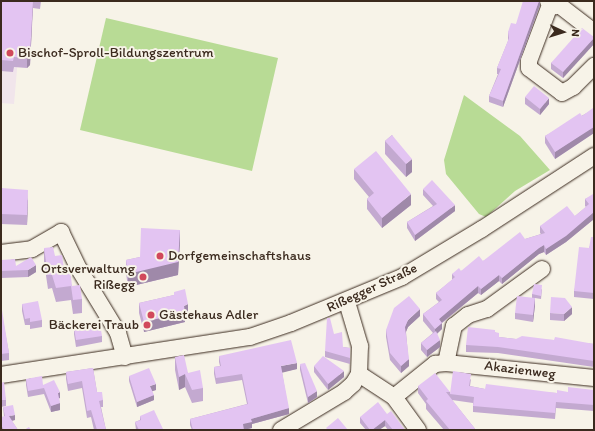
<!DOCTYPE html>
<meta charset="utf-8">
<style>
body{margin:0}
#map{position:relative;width:595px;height:431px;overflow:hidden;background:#f7f3e8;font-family:Itim,sans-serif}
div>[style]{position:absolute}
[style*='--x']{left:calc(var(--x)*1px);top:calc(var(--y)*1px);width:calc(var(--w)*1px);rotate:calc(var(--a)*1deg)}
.built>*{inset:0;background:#f1e5eb}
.green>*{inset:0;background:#b8db95}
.roads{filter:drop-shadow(0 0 1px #3b2a1e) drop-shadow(0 0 1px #3b2a1e)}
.minor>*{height:16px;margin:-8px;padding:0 8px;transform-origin:8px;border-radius:8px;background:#f7f3e8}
.wall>*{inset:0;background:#c3a9d0}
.shaded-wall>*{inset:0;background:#9f89a9}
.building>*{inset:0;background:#e3c4f2}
.dots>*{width:11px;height:11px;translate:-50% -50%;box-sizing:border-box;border:2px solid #f7f3e8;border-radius:50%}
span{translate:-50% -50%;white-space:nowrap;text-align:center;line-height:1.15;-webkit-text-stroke:4px #f7f3e8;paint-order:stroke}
.poi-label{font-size:14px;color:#3b2a1e}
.left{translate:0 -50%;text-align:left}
.right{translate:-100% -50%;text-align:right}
.street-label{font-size:14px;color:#3b2a1e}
.frame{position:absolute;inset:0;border:2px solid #3b2a1e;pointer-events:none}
.north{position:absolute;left:543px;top:12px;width:40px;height:40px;-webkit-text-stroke:3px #f7f3e8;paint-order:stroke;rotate:94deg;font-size:11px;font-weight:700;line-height:16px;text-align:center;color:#3b2a1e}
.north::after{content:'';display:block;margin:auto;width:14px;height:18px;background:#3b2a1e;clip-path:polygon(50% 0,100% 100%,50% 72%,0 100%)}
</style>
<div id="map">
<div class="built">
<i style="clip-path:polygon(1px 1px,50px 1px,23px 1px,14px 104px,1px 103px)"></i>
</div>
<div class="green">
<i style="clip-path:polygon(106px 18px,278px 58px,252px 171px,80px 130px)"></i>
<i style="clip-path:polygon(464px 95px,520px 136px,550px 170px,515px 191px,486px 217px,479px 214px,446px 174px,444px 160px)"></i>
</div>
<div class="roads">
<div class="minor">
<i style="--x:548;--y:1;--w:9;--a:36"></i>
<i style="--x:555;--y:6;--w:4;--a:-14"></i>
<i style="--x:559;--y:5;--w:44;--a:37.6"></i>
<i style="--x:550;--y:5;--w:60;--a:110.6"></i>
<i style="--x:529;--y:61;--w:7;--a:90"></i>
<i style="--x:529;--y:68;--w:41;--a:37.1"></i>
<i style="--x:562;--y:93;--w:13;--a:-29"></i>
<i style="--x:573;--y:87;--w:30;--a:-45"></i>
<i style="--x:1;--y:253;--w:31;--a:-7"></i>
<i style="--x:32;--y:249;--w:34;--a:-30"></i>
<i style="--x:61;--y:232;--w:41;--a:64.1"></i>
<i style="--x:79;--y:269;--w:75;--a:58.6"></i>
<i style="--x:118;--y:333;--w:25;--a:74"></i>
<i style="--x:446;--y:363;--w:38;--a:-78"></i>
<i style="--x:454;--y:326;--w:18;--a:-38"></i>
<i style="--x:468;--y:315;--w:20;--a:-18"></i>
<i style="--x:487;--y:309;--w:68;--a:-36"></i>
<i style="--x:359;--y:374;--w:42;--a:33.3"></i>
<i style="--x:394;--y:397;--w:41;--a:54"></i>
<i style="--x:1;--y:375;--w:252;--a:-8.7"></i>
<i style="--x:250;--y:337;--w:43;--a:-18.9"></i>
<i style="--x:291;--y:323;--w:120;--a:-22.5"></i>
<i style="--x:402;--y:277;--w:93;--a:-31"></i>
<i style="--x:482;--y:229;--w:134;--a:-33.1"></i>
<i style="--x:394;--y:397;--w:53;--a:-38.8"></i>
<i style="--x:435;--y:364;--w:11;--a:-5"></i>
<i style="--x:446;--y:363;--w:149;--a:5.8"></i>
<i style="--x:281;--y:430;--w:74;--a:-31.1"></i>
<i style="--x:344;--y:392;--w:12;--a:-42"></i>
<i style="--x:353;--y:384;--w:12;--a:-59"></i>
<i style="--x:359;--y:374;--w:28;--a:-88"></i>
<i style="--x:360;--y:346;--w:46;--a:-106.5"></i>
</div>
</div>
<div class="wall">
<i style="clip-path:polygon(1px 1px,41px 1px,40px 9px,33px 8px,30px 65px,27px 68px,14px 67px,13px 72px,1px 71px)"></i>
<i style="clip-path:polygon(540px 1px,540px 5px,503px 107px,489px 102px,489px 96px,498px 74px,497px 74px,497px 68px,508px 41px,508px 32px)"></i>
<i style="clip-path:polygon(594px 37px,594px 44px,563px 78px,551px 69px,551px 63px)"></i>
<i style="clip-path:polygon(525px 97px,549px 104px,540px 115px,525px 104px)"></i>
<i style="clip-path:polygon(594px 109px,594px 133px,555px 159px,545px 143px,545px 136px)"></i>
<i style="clip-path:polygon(392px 135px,412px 172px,406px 177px,385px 154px,385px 141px)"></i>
<i style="clip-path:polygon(354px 169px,411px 205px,382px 228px,367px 209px,367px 199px,369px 197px,354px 179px)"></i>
<i style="clip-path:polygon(1px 188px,28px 200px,27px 225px,1px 224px)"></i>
<i style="clip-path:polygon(423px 189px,455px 211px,415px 241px,407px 228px,407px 222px,433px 206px,423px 195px)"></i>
<i style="clip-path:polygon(594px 195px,594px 219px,566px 242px,546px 255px,544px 252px,539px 254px,502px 284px,499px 281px,481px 295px,478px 293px,442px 323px,442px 329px,437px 334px,440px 347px,427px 357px,421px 350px,421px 343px,433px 333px,423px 321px,423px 314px,439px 302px,436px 299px,436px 293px,452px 280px,452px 274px,461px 271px,483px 261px,525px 239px,541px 234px,540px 233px,540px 226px,575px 216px,586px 207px,585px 206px,585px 199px)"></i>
<i style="clip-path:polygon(594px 237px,594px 299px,574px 297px,574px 291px,589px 248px)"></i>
<i style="clip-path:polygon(180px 242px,178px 275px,128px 287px,126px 273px,126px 260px,140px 257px)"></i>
<i style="clip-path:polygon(44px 248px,55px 256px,64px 269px,72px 286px,82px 299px,82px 313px,73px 314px,71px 300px,56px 302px,52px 288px,48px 289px,44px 262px)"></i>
<i style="clip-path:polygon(1px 260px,16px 266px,36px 272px,28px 277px,1px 278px)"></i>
<i style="clip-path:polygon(542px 289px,541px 299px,535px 298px,535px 305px,533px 322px,515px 319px,515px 313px,532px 298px,532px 294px)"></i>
<i style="clip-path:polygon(174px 292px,188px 314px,185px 315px,185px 322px,144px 332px,139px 313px,139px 303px,174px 295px)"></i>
<i style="clip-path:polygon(22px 304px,42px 320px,42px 327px,30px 329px,30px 325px,25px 325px,22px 311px)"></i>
<i style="clip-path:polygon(1px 310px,9px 353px,9px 360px,1px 361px)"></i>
<i style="clip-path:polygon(550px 313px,572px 314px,564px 321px,550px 320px)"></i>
<i style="clip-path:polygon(420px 316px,408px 327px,406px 332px,409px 366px,401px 373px,390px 360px,386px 337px,386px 330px)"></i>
<i style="clip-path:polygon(74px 328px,102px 336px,102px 342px,76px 347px,74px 334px)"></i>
<i style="clip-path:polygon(495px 332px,499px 337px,516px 339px,554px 340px,594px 344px,594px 367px,498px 353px,466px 352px,466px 345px)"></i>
<i style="clip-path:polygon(343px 347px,350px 348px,350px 364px,325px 357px,325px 351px)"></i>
<i style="clip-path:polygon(219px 356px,297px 369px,282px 372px,289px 414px,252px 424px,252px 428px,245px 430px,192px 430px,190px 425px,190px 419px,247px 404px,242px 380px,216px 384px,214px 374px,214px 367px,220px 366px,219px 362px)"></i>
<i style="clip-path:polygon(175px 357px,188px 373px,203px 388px,203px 401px,192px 403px,185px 387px,179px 390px,175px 370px)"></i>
<i style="clip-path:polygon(300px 364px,317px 397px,308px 403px,300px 370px)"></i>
<i style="clip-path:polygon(314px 366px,344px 377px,328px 390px,314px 372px)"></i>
<i style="clip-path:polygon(93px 368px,97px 392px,103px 400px,103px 407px,101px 407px,106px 430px,94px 430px,91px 417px,87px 418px,82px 388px,68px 391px,66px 379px,66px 372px)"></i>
<i style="clip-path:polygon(129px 376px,156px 390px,152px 391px,154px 400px,137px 407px,129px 381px)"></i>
<i style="clip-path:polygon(26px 379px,43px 385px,60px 398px,59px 398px,60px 410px,51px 412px,44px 394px,28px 397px,26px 385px)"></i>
<i style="clip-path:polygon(471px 379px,470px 386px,485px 389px,557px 393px,594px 390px,594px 411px,556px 408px,555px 419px,473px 412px,473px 403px,452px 400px,476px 430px,444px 430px,426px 409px,426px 404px,418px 393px,418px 386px,450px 392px,450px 398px,450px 394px)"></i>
<i style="clip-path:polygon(1px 383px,6px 400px,6px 406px,1px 407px)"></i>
<i style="clip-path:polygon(3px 407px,15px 420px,12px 421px,18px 430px,1px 430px,1px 417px,4px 417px)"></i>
<i style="clip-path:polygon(387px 414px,405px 430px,388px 430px,385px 426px,379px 430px,366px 430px,360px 423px,360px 417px)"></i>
<i style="clip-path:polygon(140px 416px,163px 430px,136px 430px,135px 422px,140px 420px)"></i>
</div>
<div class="shaded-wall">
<i style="clip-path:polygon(33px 1px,30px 65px,27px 68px,27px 58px)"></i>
<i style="clip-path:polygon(539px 1px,540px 1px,540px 5px,503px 107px,503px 101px)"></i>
<i style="clip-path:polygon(594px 38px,594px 44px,563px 78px,563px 72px)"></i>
<i style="clip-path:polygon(549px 98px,549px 104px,540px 115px,540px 109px)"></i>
<i style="clip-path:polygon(594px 126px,594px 133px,555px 159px,555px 152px)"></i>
<i style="clip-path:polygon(412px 159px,412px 172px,406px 177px,406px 164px)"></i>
<i style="clip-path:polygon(28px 190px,28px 200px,27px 225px,27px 215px)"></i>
<i style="clip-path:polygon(411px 194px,411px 205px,382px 228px,382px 218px)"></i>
<i style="clip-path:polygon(455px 205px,455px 211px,415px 241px,415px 235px)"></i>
<i style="clip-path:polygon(594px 212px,594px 219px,566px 242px,546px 255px,546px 249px)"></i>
<i style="clip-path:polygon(180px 230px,180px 242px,178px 275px,128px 287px,128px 274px)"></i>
<i style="clip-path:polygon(544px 245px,544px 252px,539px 254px,502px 284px,502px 278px,539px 248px)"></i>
<i style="clip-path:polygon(36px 265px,36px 272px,28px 277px,28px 270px)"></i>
<i style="clip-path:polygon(499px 275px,499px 281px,481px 295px,481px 289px)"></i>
<i style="clip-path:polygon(478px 286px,478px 293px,439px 325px,439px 319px)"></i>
<i style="clip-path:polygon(535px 298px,535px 305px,533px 322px,533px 315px)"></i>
<i style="clip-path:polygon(188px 304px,188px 314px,185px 315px,185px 322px,144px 332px,144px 322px,184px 306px)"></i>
<i style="clip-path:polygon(572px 307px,572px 314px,564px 321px,564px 314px)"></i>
<i style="clip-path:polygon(420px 309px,420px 316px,408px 327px,405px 334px,405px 327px,408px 320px)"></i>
<i style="clip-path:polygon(442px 323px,442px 329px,435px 335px,435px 329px)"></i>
<i style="clip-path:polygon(440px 340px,440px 347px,427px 357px,427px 350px)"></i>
<i style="clip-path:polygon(409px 359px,409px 366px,401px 373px,401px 366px)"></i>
<i style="clip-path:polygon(297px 363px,297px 369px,281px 373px,281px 366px)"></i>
<i style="clip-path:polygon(344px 371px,344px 377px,328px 390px,328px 384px)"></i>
<i style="clip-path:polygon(185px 374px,185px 387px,179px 390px,179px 377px)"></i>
<i style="clip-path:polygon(156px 384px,156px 390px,150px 392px,150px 386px)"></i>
<i style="clip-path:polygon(317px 391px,317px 397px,308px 403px,308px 397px)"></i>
<i style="clip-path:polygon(60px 392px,60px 398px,58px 399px,58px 393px)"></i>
<i style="clip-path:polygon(154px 395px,154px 400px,137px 407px,137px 402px)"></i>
<i style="clip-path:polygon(60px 403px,60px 410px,51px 412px,51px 406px)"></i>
<i style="clip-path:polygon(289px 408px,289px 414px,252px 424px,252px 428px,243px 430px,243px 424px,251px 419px)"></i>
<i style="clip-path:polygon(15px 415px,15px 420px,9px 421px,9px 416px)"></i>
<i style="clip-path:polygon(385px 420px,385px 426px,379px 430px,372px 430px)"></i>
</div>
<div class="building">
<i style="clip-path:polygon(1px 1px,33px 1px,30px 55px,27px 58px,14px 57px,13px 61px,1px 60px)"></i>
<i style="clip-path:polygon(523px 1px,539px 1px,503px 101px,489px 96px,501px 69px,497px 68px,509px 38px,508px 32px,511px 23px,516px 24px)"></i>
<i style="clip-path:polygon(582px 28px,594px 37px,594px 38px,563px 72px,551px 63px)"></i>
<i style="clip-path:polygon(534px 86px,549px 98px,540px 109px,525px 97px)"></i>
<i style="clip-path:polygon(593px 108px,594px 109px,594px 127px,555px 152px,545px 136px,580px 113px,582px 116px)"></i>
<i style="clip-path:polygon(392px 135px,412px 159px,406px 164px,385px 141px)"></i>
<i style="clip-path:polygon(376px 151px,411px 194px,382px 218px,367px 199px,374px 193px,354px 169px)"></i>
<i style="clip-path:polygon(432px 180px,455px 205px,415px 235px,407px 222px,437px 204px,423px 189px)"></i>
<i style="clip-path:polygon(1px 188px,28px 190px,27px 215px,1px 214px)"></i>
<i style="clip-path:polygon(593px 194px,594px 195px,594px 205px,593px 205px,594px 206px,594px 212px,566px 236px,546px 249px,544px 245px,539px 248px,502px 278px,499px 275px,481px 289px,478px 286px,439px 319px,442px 323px,435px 329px,423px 314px,442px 300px,436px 293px,455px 277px,452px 274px,459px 268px,461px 271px,479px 256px,483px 261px,520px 232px,525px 239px,545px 233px,540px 226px,567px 206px,575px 216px,589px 204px,585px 199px)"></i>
<i style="clip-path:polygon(141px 228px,180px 230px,178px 262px,128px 274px,126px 260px,140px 257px)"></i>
<i style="clip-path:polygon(591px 237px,594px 237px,594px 293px,574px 291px,579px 247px,589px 248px)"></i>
<i style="clip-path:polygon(53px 247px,55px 256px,62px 255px,64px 269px,70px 268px,72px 286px,80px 285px,82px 299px,73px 300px,71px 286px,56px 288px,52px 275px,48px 275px,44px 248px)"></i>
<i style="clip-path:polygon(31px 257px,36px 265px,28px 270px,1px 271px,1px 260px,15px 259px,16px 266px)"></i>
<i style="clip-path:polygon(534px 284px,542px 285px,541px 296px,532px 294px)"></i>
<i style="clip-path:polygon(185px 289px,188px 304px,184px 306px,185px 312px,144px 322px,139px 303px,174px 295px,174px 292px)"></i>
<i style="clip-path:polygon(409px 296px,420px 309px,408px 320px,405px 327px,409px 359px,401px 366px,390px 353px,386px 330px,394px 308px)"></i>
<i style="clip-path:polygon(517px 296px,535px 298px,533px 315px,515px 313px)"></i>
<i style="clip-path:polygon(551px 297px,565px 298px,572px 307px,564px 314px,550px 313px)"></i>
<i style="clip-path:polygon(38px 301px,42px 320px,30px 322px,30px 318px,25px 319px,22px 304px)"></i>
<i style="clip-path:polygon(1px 310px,2px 310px,9px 353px,1px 354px)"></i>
<i style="clip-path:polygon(327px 318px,330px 318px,334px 334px,342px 332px,343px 347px,350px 348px,350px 358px,325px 351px)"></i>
<i style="clip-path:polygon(100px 324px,102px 336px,76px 340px,74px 328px)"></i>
<i style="clip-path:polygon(468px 327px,495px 330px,495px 332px,499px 333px,499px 337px,516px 339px,522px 336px,554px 340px,555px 337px,594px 344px,594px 361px,498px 347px,466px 345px)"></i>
<i style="clip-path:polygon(436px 331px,440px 340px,427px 350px,421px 343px)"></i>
<i style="clip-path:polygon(291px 340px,297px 363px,281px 366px,289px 408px,251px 419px,252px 422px,243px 424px,244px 430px,193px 430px,190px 419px,248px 404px,242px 374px,216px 378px,214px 367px,221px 366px,219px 356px)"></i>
<i style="clip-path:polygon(184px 355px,188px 373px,200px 370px,203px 388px,192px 390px,185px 374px,179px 377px,175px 357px)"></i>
<i style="clip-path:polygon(323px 356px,344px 371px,328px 384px,314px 366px)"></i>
<i style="clip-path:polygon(305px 363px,317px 391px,308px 397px,300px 364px)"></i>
<i style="clip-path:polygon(93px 368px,97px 392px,102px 392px,103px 400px,99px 401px,106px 430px,97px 430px,91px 410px,87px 411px,82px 381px,68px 384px,66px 372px)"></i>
<i style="clip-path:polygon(149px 368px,156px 384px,150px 386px,154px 395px,137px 402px,129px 376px)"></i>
<i style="clip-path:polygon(453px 371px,471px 374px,469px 386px,485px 389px,486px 384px,557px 393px,557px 390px,568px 392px,568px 387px,594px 390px,594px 405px,556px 402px,555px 413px,473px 406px,474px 397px,450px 394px)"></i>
<i style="clip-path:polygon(435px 373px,450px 392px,446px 392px,476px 430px,450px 430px,426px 401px,428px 399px,418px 386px)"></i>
<i style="clip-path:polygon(42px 376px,43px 385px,54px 380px,60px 392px,58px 393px,60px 403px,51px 406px,44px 388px,28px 391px,26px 379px)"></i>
<i style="clip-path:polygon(4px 382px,6px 400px,1px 400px,1px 383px)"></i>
<i style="clip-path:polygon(378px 402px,387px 414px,391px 411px,405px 430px,393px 430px,385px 420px,372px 430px,370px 430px,360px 417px)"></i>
<i style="clip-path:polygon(13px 405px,15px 415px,9px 416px,18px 430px,4px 430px,1px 425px,1px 417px,5px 416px,3px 407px)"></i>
<i style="clip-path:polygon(154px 410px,163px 429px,161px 430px,139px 430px,135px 422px,141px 420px,140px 416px)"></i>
<i style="clip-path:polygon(338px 418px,348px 430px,328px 430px,326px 428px)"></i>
<i style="clip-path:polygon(29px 427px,31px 430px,24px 430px)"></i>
</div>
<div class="dots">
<i style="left:10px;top:53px;background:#d1495b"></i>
<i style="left:160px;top:256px;background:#d1495b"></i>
<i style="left:143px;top:277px;background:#d1495b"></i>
<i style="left:151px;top:315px;background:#d1495b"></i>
<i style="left:147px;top:325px;background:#d1495b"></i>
</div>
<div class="poi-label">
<span class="left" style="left:18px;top:53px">Bischof-Sproll-Bildungszentrum</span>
<span class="left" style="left:168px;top:256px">Dorfgemeinschaftshaus</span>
<span class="right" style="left:135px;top:277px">Ortsverwaltung<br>Rißegg</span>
<span class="left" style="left:159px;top:315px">Gästehaus Adler</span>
<span class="right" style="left:139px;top:325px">Bäckerei Traub</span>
</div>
<div class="street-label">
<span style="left:372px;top:288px;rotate:-25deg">Rißegger Straße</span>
<span style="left:520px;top:370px;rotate:7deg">Akazienweg</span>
</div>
<div class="frame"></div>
<div class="north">N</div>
</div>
